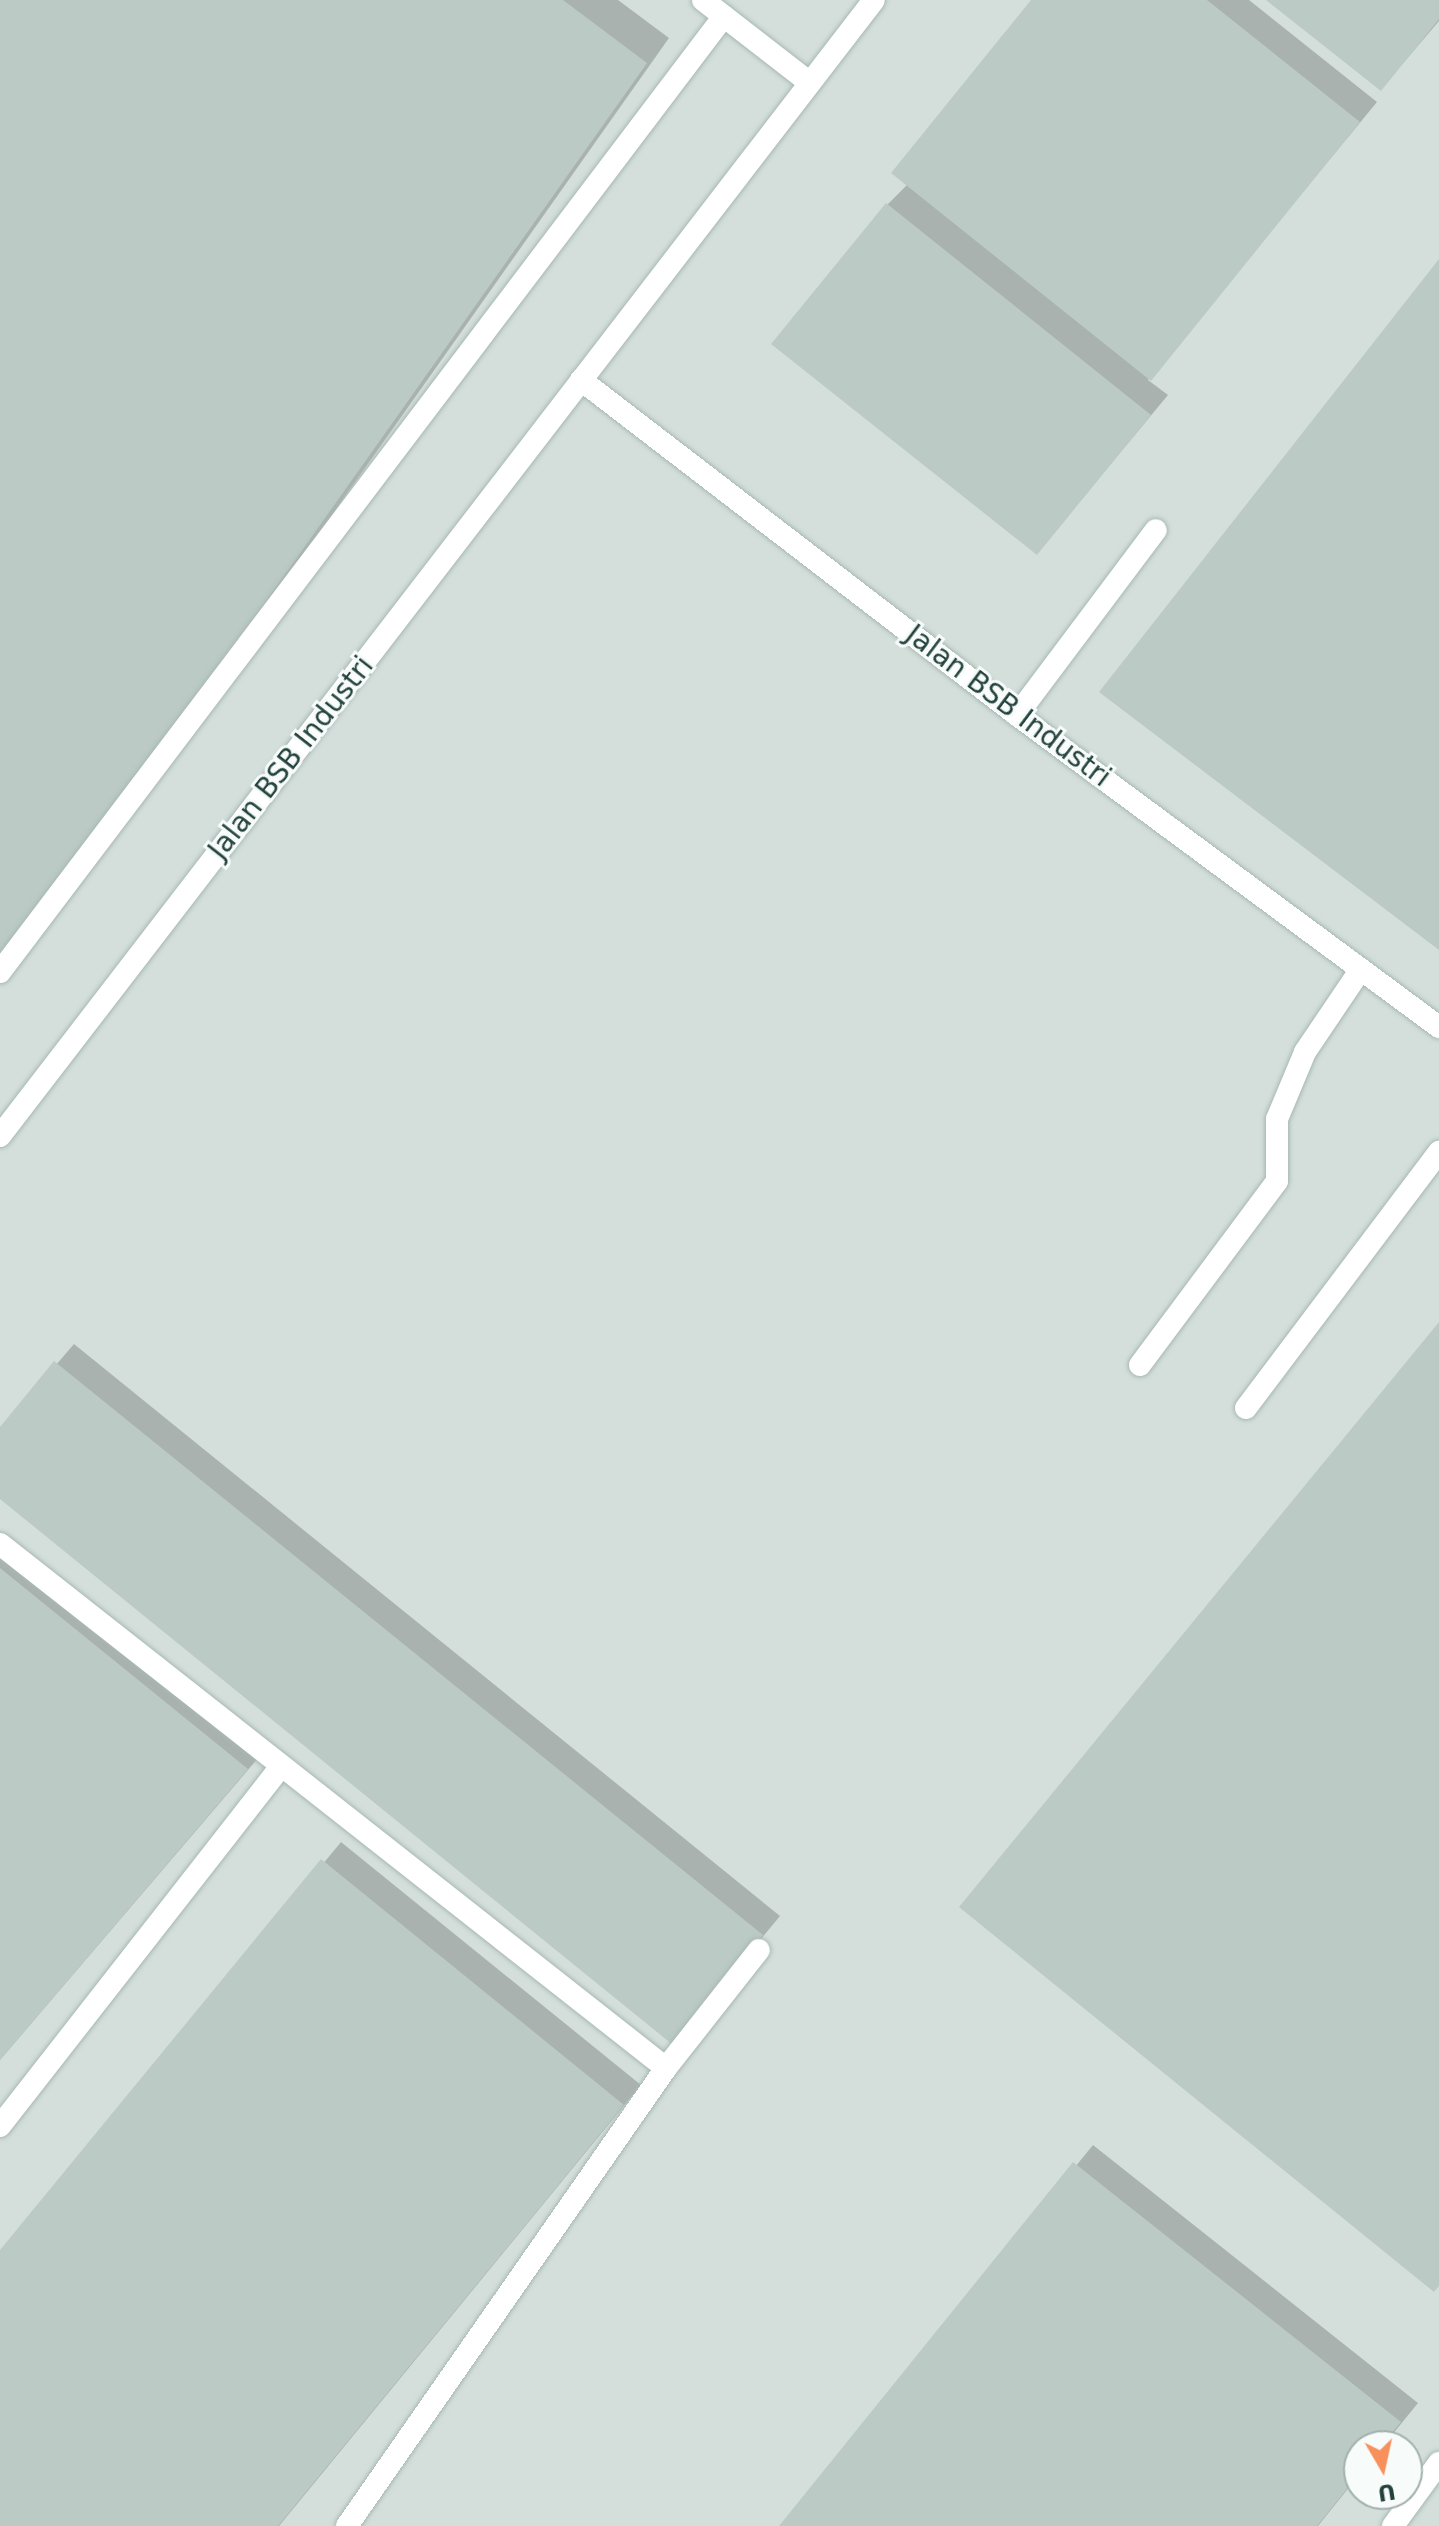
<!DOCTYPE html>
<style>
body{margin:0}
#map{position:relative;width:1439px;height:2526px;overflow:hidden;background:#e6efec;font-family:"DejaVu Sans",sans-serif}
div>[style]{position:absolute}
[style*='--x']{left:calc(var(--x)*1px);top:calc(var(--y)*1px);width:calc(var(--w)*1px);rotate:calc(var(--a)*1deg)}
.built>*{inset:0;background:#d4dfdb}
.shadow>*{inset:0;background:#0003}
.building>*{inset:0;background:#bbcac5}
.roads{filter:drop-shadow(0 0 2px #a8b8b4) drop-shadow(0 0 2px #a8b8b4)}
.lane>*{height:22px;margin:-11px;padding:0 11px;transform-origin:11px;border-radius:11px;background:#fff}
span{translate:-50% -50%;white-space:nowrap;text-align:center;line-height:1.15;-webkit-text-stroke:6px #f7fbf9;paint-order:stroke}
.street-label{font-size:28px;color:#23423d}
.north{position:absolute;left:1343px;top:2430px;width:80px;height:80px;box-sizing:border-box;background:#f7fbf9;border:2px solid #a2b1ae;border-radius:50%;rotate:171deg;font-size:22px;font-weight:700;line-height:32px;text-align:center;color:#23423d}
.north::after{content:'';display:block;margin:auto;width:28px;height:36px;background:#f7905b;clip-path:polygon(50% 0,100% 100%,50% 72%,0 100%)}
</style>
<div id="map">
<div class="built">
<i style="clip-path:polygon(evenodd,0 0,1439px 0,1439px 2526px,0 2526px,0 0,1359px 2446px,1407px 2446px,1407px 2494px,1359px 2494px,1359px 2446px)"></i>
</div>
<div class="shadow">
<i style="clip-path:polygon(0 0,618px 0,669px 38px,206px 693px)"></i>
<i style="clip-path:polygon(1034px 0,1249px 0,1377px 102px,1148px 380px,1168px 395px,1037px 553px,887px 205px,908px 184px)"></i>
<i style="clip-path:polygon(1270px 0,1439px 0,1439px 21px,1381px 89px)"></i>
<i style="clip-path:polygon(74px 1344px,780px 1916px,691px 2024px,0 1496px,0 1430px)"></i>
<i style="clip-path:polygon(0 1535px,265px 1750px,0 2060px)"></i>
<i style="clip-path:polygon(341px 1842px,641px 2085px,279px 2526px,0 2526px,0 2253px)"></i>
<i style="clip-path:polygon(1093px 2145px,1418px 2403px,1383px 2446px,1359px 2446px,1359px 2475px,1318px 2526px,782px 2526px)"></i>
</div>
<div class="building">
<i style="clip-path:polygon(0 0,563px 0,647px 63px,183px 719px,0 960px)"></i>
<i style="clip-path:polygon(1031px 0,1207px 0,1360px 122px,1151px 381px,891px 173px)"></i>
<i style="clip-path:polygon(1266px 0,1439px 0,1439px 19px,1381px 91px)"></i>
<i style="clip-path:polygon(886px 203px,1151px 415px,1037px 555px,771px 344px)"></i>
<i style="clip-path:polygon(1439px 259px,1439px 950px,1099px 692px)"></i>
<i style="clip-path:polygon(1439px 1322px,1439px 2286px,1434px 2292px,959px 1907px)"></i>
<i style="clip-path:polygon(54px 1361px,763px 1935px,673px 2045px,0 1499px,0 1427px)"></i>
<i style="clip-path:polygon(0 1568px,248px 1769px,0 2060px)"></i>
<i style="clip-path:polygon(321px 1859px,624px 2105px,278px 2526px,0 2526px,0 2250px)"></i>
<i style="clip-path:polygon(1073px 2162px,1401px 2422px,1381px 2446px,1359px 2446px,1359px 2474px,1317px 2526px,779px 2526px)"></i>
</div>
<div class="roads">
<div class="lane">
<i style="--x:703;--y:0;--w:135;--a:37.8"></i>
<i style="--x:581;--y:380;--w:550;--a:37.54"></i>
<i style="--x:1017;--y:715;--w:525;--a:36.48"></i>
<i style="--x:1017;--y:715;--w:231;--a:-53.1"></i>
<i style="--x:0;--y:972;--w:1199;--a:-52.86"></i>
<i style="--x:0;--y:1136;--w:1433;--a:-52.43"></i>
<i style="--x:1140;--y:1365;--w:229;--a:-53.3"></i>
<i style="--x:1277;--y:1181;--w:62;--a:-90"></i>
<i style="--x:1277;--y:1119;--w:73;--a:-67.3"></i>
<i style="--x:1305;--y:1052;--w:100;--a:-56"></i>
<i style="--x:1246;--y:1408;--w:321;--a:-53"></i>
<i style="--x:0;--y:1544;--w:847;--a:38.2"></i>
<i style="--x:0;--y:2126;--w:457;--a:-52"></i>
<i style="--x:347;--y:2526;--w:558;--a:-55.14"></i>
<i style="--x:666;--y:2068;--w:150;--a:-51.8"></i>
<i style="--x:1393;--y:2526;--w:78;--a:-53.9"></i>
</div>
</div>
<div class="street-label">
<span style="left:1008px;top:706px;rotate:37deg">Jalan BSB Industri</span>
<span style="left:291px;top:758px;rotate:-52deg">Jalan BSB Industri</span>
</div>
<div class="north">U</div>
</div>
